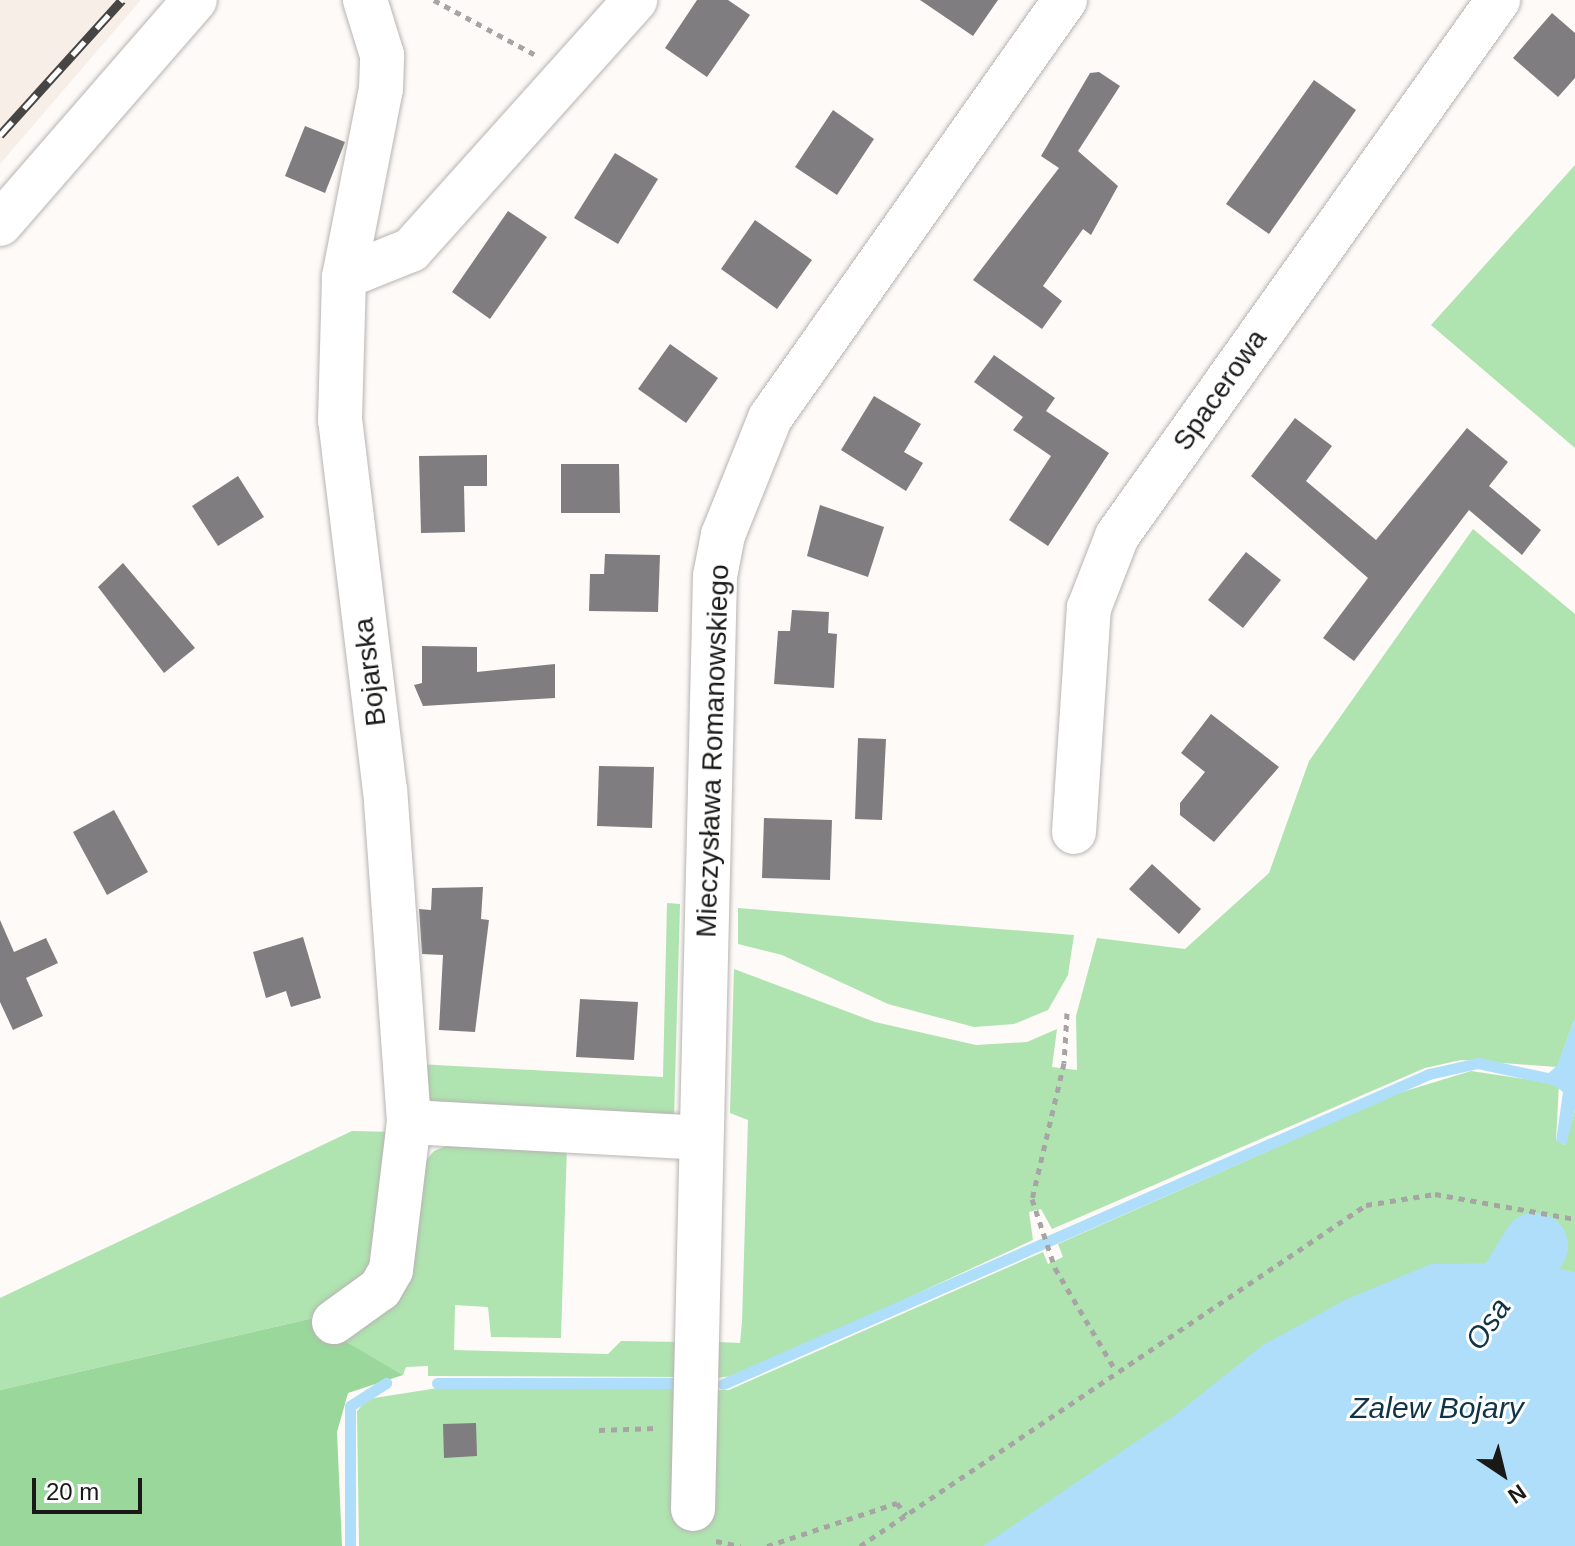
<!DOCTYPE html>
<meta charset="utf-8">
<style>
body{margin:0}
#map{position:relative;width:1575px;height:1546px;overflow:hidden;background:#fdfaf8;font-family:Helvetica,sans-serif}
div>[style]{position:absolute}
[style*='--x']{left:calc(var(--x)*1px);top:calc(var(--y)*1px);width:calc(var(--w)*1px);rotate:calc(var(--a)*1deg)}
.built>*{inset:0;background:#f7eee7}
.green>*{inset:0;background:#afe3b0}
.forest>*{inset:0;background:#99d79b}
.water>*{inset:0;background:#afdefb}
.stream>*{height:11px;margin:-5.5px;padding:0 5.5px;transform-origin:5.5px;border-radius:5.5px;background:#afdefb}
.river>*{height:66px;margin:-33px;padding:0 33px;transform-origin:33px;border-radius:33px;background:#afdefb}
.building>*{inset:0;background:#7f7d7f}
.path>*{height:5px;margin-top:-2.5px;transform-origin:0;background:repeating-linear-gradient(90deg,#a7a5a3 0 6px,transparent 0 12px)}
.roads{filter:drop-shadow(0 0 2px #b7b4b2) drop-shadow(0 0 2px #b7b4b2)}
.minor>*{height:44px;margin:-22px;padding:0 22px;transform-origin:22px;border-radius:22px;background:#fff}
.rail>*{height:9px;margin-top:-4.5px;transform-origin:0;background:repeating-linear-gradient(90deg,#fff 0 18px,#464544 0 36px);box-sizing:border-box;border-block:2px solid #464544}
span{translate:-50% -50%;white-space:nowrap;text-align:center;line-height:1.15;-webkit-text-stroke:6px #fff;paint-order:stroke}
.street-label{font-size:28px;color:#1a1918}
.water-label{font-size:30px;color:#0f3448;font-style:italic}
.north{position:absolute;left:1463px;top:1434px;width:80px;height:80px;-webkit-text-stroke:6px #fff;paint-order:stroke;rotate:145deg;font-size:22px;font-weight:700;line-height:32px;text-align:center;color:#1a1918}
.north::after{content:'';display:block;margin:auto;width:28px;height:36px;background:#1a1918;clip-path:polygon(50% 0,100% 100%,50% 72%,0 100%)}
.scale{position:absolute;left:32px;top:1478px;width:110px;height:36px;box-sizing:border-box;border:4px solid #1a1918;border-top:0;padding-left:10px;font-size:24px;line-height:28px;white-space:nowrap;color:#1a1918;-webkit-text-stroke:6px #fff;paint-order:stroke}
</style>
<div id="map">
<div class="built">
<i style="clip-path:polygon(0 0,141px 0,0 164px)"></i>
</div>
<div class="green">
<i style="clip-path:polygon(1575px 165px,1575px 448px,1431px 325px)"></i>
<i style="clip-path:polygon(1473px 529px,1575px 614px,1575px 1018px,1557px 1067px,1461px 1060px,1425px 1068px,1052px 1229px,1041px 1209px,1029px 1212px,1033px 1240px,741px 1375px,716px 1378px,718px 1342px,740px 1343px,742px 1322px,748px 1120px,730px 1113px,734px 969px,875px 1022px,976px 1045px,1027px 1042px,1057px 1029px,1052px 1067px,1077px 1070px,1076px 1016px,1097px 938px,1185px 949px,1269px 873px,1309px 761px)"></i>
<i style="clip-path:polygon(667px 903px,680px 904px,674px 1117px,456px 1110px,422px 1099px,418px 1064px,663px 1077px)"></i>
<i style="clip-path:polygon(738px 908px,1074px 935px,1068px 975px,1048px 1010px,1014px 1024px,974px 1027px,888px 1004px,782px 955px,738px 944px)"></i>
<i style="clip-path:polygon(1471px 1071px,1559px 1084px,1556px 1140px,1565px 1145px,1575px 1110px,1575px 1546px,359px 1546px,357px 1411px,368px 1399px,438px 1388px,678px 1389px,679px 1377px,428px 1376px,428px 1366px,406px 1367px,403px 1375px,330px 1333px,348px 1326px,415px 1173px,434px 1151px,474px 1134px,567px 1144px,561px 1338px,491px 1337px,488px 1307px,455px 1305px,454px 1350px,608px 1354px,621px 1341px,680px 1342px,687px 1390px,729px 1390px,1043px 1252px,1048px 1264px,1063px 1257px,1058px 1244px,1399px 1093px)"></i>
<i style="clip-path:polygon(352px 1131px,396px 1132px,378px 1275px,322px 1316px,0 1390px,0 1298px)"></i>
</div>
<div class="forest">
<i style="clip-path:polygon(322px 1316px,331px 1333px,403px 1375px,348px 1393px,337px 1432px,342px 1546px,0 1546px,0 1390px)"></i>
</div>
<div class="water">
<i style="clip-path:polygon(1575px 1018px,1575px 1110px,1566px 1145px,1556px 1141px,1563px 1092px,1544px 1077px,1557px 1066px)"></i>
<i style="clip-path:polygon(1530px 1263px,1575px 1272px,1575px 1546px,983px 1546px,1174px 1416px,1263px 1345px,1345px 1300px,1431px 1264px)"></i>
</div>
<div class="stream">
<i style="--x:437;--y:1383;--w:237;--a:0"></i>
<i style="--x:723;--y:1384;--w:771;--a:-23.71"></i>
<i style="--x:1429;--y:1074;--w:50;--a:-12.7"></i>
<i style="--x:1478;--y:1063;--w:99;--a:12.2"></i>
<i style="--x:350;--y:1546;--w:140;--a:-90"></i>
<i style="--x:350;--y:1406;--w:43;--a:-32.6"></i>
</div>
<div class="river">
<i style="--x:1479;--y:1338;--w:108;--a:-58.7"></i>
</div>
<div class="building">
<i style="clip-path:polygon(697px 0,728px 0,750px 15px,707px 77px,665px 48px)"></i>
<i style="clip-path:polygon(920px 0,998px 0,973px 36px)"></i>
<i style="clip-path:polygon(1552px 13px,1575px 33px,1575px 78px,1558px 97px,1513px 58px)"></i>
<i style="clip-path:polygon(1099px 72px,1120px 86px,1078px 151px,1118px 186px,1091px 235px,1083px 229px,1043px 286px,1062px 301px,1042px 329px,973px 280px,1059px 168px,1041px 156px,1090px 73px)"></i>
<i style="clip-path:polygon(1314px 80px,1356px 110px,1269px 234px,1226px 204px)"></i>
<i style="clip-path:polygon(833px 110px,874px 139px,837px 195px,795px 167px)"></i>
<i style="clip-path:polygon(305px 126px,345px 142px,325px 193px,285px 176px)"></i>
<i style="clip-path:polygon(615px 153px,658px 179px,618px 244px,574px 218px)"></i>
<i style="clip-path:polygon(508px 211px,547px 237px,490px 319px,452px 292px)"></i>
<i style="clip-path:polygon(755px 220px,812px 260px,777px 309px,721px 269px)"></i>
<i style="clip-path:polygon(670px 344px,718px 378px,686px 423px,638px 389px)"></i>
<i style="clip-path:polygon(994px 355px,1055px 398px,1046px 411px,1109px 453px,1048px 546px,1009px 520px,1051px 456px,1013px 430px,1023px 417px,974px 382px)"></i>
<i style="clip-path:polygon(874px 396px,921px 424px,904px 452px,923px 463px,906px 491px,841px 450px)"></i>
<i style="clip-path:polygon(1295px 418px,1332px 446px,1306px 481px,1376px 540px,1467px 428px,1508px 462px,1489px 486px,1541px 530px,1522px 555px,1469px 510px,1354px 661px,1323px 638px,1368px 578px,1251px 476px)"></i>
<i style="clip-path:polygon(487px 455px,487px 486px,464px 486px,465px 532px,421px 533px,419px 456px)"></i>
<i style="clip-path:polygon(561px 464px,619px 464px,620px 513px,561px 513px)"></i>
<i style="clip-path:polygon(238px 476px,264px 517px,218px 546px,192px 506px)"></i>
<i style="clip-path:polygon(820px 505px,884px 527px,868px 577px,807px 556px)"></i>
<i style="clip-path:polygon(1246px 552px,1281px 580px,1243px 628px,1208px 600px)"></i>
<i style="clip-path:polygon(605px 554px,660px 555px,658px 612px,589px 611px,590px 574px,604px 574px)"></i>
<i style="clip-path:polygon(123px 563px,195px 648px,164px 673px,98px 587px)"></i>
<i style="clip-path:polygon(792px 610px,829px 612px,828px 633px,837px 634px,834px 688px,774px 684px,778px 631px,790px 631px)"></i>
<i style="clip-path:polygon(422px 646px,477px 647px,477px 672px,555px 664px,555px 698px,423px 706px,414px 685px,422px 683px)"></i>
<i style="clip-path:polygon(1211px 714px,1279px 767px,1214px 842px,1180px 815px,1180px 803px,1205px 772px,1181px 753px)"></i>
<i style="clip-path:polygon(858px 738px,886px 739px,882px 820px,855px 819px)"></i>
<i style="clip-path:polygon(599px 766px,654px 767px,652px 828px,597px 826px)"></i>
<i style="clip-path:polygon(114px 810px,148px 872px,107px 895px,73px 832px)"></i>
<i style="clip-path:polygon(764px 818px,832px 820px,830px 880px,762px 878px)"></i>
<i style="clip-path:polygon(1152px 864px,1201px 909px,1179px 934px,1129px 889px)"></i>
<i style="clip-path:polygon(483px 887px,481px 919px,489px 920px,475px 1032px,439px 1030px,443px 955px,422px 954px,419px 909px,431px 910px,432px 888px)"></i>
<i style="clip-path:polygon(0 920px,14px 952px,46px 938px,58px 963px,26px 978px,43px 1016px,13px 1030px,0 1002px)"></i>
<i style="clip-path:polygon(303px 937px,321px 998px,291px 1007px,286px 991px,266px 998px,253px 952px)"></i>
<i style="clip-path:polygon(580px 999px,638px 1002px,634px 1060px,576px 1057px)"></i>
<i style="clip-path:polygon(476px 1423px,477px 1456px,444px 1458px,443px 1424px)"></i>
</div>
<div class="path">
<i style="--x:434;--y:0;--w:114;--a:28.4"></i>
<i style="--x:1067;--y:1013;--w:50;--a:93.4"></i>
<i style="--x:1064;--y:1063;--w:140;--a:103.2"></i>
<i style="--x:1032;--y:1199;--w:73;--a:71.6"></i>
<i style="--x:1055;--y:1268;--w:120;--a:59.4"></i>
<i style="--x:599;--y:1430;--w:57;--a:-2"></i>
<i style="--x:716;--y:1541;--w:25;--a:12"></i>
<i style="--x:767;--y:1546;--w:137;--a:-18.3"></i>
<i style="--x:897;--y:1503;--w:15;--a:53"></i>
<i style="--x:860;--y:1546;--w:610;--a:-33.98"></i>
<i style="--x:1366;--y:1205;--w:70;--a:-9.1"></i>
<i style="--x:1435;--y:1194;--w:142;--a:10.1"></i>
</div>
<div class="roads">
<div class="minor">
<i style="--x:0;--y:224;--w:297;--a:-49"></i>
<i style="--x:344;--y:277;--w:72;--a:-21.9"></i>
<i style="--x:411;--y:250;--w:336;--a:-48.1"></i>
<i style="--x:1074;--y:832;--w:225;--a:-86.2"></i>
<i style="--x:1089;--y:608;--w:77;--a:-68.7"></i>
<i style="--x:1117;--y:536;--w:658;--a:-54.59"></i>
<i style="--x:409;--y:1122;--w:292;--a:3.1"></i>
<i style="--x:334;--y:1322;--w:57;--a:-35.7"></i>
<i style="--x:380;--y:1289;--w:22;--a:-60"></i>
<i style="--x:391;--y:1270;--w:149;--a:-83.1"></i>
<i style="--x:409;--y:1122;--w:332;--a:-94.1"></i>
<i style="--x:385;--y:791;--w:374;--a:-96.9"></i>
<i style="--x:340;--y:420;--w:143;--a:-88.4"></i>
<i style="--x:344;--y:277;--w:192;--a:-78.9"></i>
<i style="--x:381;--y:89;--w:34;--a:-88"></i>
<i style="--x:382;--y:55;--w:58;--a:-107.2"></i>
<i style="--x:693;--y:1509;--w:933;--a:-88.65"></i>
<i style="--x:715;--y:576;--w:42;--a:-79"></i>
<i style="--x:723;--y:535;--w:126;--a:-68.1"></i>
<i style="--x:770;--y:418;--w:512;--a:-54.79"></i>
</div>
</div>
<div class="rail">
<i style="--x:0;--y:135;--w:182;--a:-47.9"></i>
</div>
<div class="street-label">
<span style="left:1220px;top:390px;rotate:-55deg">Spacerowa</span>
<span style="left:370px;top:672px;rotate:-97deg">Bojarska</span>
<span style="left:713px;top:751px;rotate:-88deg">Mieczysława Romanowskiego</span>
</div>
<div class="water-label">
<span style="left:1488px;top:1324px;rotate:-56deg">Osa</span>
<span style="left:1437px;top:1408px">Zalew Bojary</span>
</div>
<div class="north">N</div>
<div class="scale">20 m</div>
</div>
